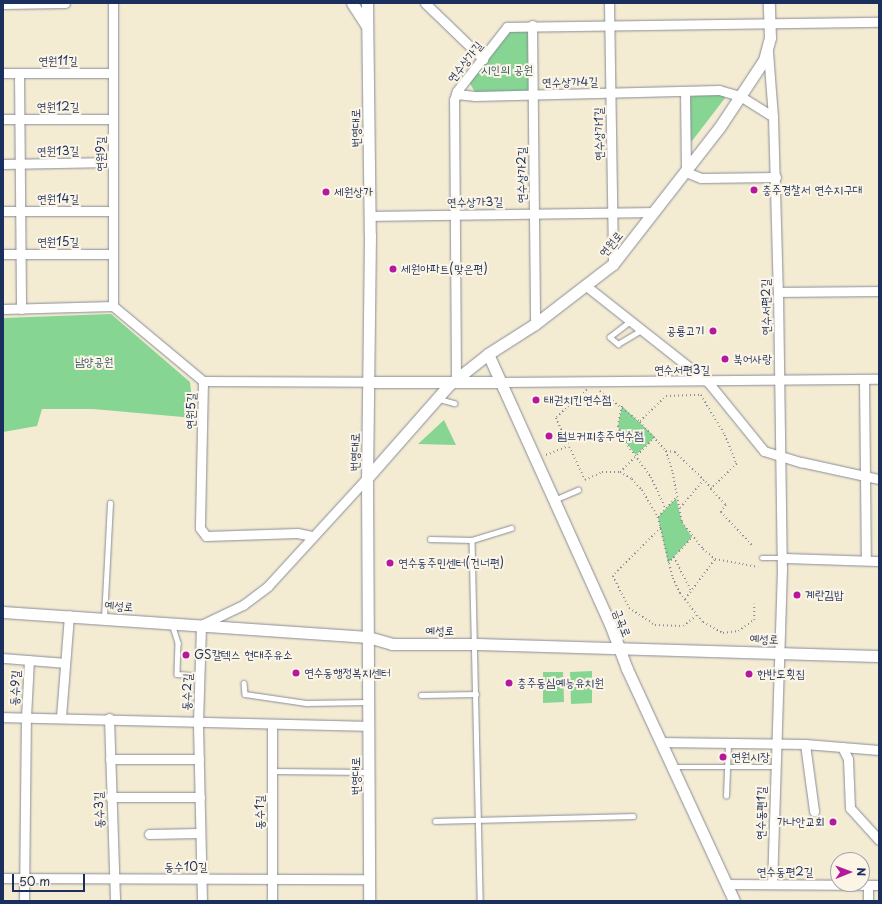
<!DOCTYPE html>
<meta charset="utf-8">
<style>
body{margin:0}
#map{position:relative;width:882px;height:904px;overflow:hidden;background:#f4ebd3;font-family:"Playpen Sans","Poor Story",sans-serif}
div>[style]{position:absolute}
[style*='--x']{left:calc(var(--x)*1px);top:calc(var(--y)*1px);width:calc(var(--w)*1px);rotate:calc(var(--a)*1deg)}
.green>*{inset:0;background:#87d593}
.path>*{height:1.5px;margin-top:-0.75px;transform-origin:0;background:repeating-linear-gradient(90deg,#888d98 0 1px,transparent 0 4px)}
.roads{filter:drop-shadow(0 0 1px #888d98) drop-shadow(0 0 1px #888d98)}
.service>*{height:4.5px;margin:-2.25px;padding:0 2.25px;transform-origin:2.25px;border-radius:2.25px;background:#fff}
.minor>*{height:9px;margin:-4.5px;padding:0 4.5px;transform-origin:4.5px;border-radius:4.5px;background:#fff}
.tertiary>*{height:11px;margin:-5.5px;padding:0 5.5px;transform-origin:5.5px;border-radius:5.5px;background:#fff}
.dots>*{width:11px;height:11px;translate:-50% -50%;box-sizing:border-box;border:2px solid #fcf5e5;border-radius:50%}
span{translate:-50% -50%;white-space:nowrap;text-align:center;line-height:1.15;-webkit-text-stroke:4px #fcf5e5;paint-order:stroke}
.street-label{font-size:12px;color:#1b2f5e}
.park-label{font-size:12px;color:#36586b}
.poi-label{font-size:12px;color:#1b2f5e}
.left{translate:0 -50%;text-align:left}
.right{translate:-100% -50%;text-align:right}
.frame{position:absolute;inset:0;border:4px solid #1b2f5e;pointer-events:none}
.north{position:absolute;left:830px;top:852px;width:40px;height:40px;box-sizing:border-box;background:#fcf5e5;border:1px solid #a2a6af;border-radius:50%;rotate:89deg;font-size:11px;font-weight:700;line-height:16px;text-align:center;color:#1b2f5e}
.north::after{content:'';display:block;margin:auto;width:14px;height:18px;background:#b5179e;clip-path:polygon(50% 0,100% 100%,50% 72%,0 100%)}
.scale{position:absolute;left:12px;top:874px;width:73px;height:18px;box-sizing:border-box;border:2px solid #1b2f5e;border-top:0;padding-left:5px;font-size:12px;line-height:14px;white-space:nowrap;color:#1b2f5e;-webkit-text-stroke:3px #fcf5e5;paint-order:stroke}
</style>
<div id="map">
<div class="green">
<i style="clip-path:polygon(509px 29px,529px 29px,529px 92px,475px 92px,469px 82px)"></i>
<i style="clip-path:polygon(695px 95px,725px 95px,725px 98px,692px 141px,689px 139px,689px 98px)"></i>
<i style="clip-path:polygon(111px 314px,190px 382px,194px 418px,93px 409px,42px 409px,37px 426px,3px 432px,3px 318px)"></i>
<i style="clip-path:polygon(622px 406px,655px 437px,636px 455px,621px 436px,618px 426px)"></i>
<i style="clip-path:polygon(444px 420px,456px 445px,418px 444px)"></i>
<i style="clip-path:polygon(676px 498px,682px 522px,692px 537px,668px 563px,658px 517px)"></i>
<i style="clip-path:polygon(592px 671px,592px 703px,571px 704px,570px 672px)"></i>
<i style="clip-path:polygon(543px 672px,563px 672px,564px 702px,543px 703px)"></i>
</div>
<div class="path">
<i style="--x:587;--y:390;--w:42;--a:137.9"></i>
<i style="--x:556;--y:418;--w:68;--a:64.9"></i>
<i style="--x:585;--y:480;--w:19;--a:-25"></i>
<i style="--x:602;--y:472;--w:18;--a:0"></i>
<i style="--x:620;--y:472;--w:14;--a:30"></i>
<i style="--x:632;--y:479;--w:15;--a:48"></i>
<i style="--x:642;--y:490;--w:31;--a:59"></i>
<i style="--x:658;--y:517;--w:63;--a:76.2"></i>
<i style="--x:673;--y:578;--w:17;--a:65"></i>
<i style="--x:680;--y:593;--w:37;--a:52"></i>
<i style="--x:703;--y:622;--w:23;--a:29"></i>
<i style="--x:723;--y:633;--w:15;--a:-8"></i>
<i style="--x:738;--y:631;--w:19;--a:-35"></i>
<i style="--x:754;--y:620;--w:16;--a:-90"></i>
<i style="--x:600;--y:391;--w:51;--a:37.8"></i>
<i style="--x:640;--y:422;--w:39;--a:48"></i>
<i style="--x:666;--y:451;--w:23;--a:72"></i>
<i style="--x:673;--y:473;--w:50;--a:79.6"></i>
<i style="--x:682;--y:522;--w:34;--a:52"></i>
<i style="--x:703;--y:549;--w:16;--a:40"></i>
<i style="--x:715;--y:559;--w:44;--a:10.5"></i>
<i style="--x:622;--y:406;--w:20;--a:101"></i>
<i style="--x:618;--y:426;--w:10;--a:73"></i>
<i style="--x:621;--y:436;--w:51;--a:53.8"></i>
<i style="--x:651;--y:477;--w:35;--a:65"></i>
<i style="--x:640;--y:421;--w:36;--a:-44"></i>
<i style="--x:666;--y:396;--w:35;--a:-2"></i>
<i style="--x:701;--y:395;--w:47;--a:59"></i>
<i style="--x:725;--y:435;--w:31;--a:68"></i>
<i style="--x:737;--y:464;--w:36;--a:136"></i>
<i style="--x:711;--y:489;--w:11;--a:-128"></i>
<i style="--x:666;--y:451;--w:9;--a:6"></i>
<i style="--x:675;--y:452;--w:40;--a:44"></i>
<i style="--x:704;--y:480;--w:40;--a:130"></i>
<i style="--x:546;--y:455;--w:24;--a:-22"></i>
<i style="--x:620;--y:472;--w:49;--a:-45"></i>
<i style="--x:711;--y:489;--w:22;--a:47"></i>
<i style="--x:726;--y:505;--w:9;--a:126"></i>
<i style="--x:721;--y:512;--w:45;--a:46.8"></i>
<i style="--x:658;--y:517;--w:26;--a:-47"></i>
<i style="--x:661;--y:528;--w:68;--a:135"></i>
<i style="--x:613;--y:576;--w:36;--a:63"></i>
<i style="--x:629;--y:608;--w:31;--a:33"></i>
<i style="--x:655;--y:625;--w:28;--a:2"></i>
<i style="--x:683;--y:626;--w:16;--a:-38"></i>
<i style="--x:674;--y:557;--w:37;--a:63"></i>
<i style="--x:668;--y:563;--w:35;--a:-47"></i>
<i style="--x:685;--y:599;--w:50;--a:-53.1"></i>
</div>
<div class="roads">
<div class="service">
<i style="--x:630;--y:322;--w:25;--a:143"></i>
<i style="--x:610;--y:337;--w:11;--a:41"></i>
<i style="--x:618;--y:344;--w:26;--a:-31"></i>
<i style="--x:439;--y:399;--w:16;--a:15"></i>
<i style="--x:554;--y:500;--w:26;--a:-23"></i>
<i style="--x:430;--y:539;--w:42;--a:1.4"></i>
<i style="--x:472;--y:540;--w:41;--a:-17.1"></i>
<i style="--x:472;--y:540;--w:361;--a:88.7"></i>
<i style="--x:762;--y:558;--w:20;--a:0"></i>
<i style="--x:104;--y:618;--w:115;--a:-87"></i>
<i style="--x:172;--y:624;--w:20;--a:72"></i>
<i style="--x:178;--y:643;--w:31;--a:92"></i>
<i style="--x:177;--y:674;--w:23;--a:5"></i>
<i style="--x:244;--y:683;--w:11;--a:85"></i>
<i style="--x:245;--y:694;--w:63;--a:8.3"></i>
<i style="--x:307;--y:703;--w:61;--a:-0.9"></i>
<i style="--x:421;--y:695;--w:55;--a:-1"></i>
<i style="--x:673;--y:767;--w:101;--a:0"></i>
<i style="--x:272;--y:771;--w:97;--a:0.6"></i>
<i style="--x:726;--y:796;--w:53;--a:-87.8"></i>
<i style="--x:435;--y:821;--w:198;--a:-1.4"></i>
</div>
<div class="minor">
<i style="--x:425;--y:3;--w:81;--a:44"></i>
<i style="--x:609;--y:3;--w:261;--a:89.1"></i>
<i style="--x:3;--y:4;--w:62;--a:-0.9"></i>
<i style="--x:532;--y:25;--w:299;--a:89.4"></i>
<i style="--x:768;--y:52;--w:65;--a:85.6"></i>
<i style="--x:3;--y:73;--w:110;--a:0"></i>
<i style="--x:19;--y:73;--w:236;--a:89.5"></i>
<i style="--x:685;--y:91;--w:81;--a:89.3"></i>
<i style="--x:686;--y:172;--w:16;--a:22"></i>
<i style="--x:701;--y:178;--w:75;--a:-0.8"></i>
<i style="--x:456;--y:94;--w:19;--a:6"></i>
<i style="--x:475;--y:96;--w:244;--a:-1.4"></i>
<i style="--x:719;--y:90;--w:22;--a:16"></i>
<i style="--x:740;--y:96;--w:39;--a:32"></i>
<i style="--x:773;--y:117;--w:175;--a:88.4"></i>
<i style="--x:778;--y:292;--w:276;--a:89.2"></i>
<i style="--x:782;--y:568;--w:316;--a:91.8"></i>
<i style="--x:3;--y:119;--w:110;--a:0"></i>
<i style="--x:3;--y:164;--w:110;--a:-1"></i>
<i style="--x:3;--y:211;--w:110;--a:0"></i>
<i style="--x:370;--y:216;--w:283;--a:-0.8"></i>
<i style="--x:3;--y:254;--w:110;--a:0"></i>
<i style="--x:585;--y:285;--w:157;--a:38.3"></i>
<i style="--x:708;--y:382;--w:89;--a:50.9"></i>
<i style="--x:764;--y:451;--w:39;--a:17"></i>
<i style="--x:801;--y:462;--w:80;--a:12.3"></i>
<i style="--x:778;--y:292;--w:101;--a:-0.6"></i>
<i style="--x:113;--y:306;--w:303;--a:-90"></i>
<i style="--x:3;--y:309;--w:110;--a:-1.6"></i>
<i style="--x:113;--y:306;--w:117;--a:39.8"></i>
<i style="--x:456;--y:379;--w:279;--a:-90.4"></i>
<i style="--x:454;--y:100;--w:9;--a:-72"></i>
<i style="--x:457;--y:91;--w:81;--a:-52"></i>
<i style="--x:507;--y:27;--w:372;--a:-0.8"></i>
<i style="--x:864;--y:380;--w:180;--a:89.4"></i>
<i style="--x:203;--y:381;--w:147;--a:91.2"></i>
<i style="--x:200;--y:528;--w:10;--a:53"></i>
<i style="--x:206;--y:536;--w:91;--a:-1.9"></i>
<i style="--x:297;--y:533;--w:15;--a:11"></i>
<i style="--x:203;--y:381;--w:166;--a:0.3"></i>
<i style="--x:501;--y:382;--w:378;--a:-0.5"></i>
<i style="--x:782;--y:558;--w:97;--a:1.8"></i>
<i style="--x:3;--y:658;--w:62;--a:4.6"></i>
<i style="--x:3;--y:717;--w:365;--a:1.4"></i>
<i style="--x:61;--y:717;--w:102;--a:-85.5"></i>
<i style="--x:109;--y:718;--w:183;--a:88.1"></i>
<i style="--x:272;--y:724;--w:177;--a:90"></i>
<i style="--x:660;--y:742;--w:145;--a:0.8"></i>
<i style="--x:805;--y:744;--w:74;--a:4.6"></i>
<i style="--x:805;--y:744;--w:68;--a:82.3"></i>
<i style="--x:842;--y:747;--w:13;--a:63"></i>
<i style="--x:848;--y:759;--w:49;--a:87.7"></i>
<i style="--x:850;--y:808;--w:43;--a:47.8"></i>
<i style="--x:110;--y:759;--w:89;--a:0"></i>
<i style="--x:110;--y:797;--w:90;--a:0"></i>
<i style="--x:149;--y:834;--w:51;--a:-1.1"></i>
<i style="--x:3;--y:878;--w:366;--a:0.2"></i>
<i style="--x:726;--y:884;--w:153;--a:0.4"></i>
<i style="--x:868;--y:885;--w:16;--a:90"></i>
<i style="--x:24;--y:901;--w:184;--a:-89.4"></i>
<i style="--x:26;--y:717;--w:57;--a:-87"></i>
<i style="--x:202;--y:901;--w:179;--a:-91.3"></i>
<i style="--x:198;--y:722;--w:97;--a:-88.2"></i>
<i style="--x:201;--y:625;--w:47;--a:-25.5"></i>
<i style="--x:243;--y:605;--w:31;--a:-37"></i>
<i style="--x:268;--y:586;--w:147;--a:-47.5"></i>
</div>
<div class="tertiary">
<i style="--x:352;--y:3;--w:27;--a:57"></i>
<i style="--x:367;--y:3;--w:232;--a:89.3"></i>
<i style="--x:370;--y:235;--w:243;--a:90.7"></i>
<i style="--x:367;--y:478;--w:423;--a:89.7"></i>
<i style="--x:488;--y:354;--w:296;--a:65.7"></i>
<i style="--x:610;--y:624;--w:48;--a:69.3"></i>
<i style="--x:627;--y:669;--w:255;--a:65.2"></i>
<i style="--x:369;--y:382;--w:132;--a:0"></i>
<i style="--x:367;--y:478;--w:125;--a:-48.6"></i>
<i style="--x:450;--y:384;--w:48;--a:-38.3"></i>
<i style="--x:488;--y:354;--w:56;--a:-32.6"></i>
<i style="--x:535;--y:324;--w:98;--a:-37.6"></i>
<i style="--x:613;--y:264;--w:172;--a:-52.1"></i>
<i style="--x:719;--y:128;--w:82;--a:-56.5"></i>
<i style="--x:764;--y:60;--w:23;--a:-75"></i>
<i style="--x:770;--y:38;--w:35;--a:-92"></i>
<i style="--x:3;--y:612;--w:366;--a:3.9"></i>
<i style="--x:368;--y:637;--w:25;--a:16"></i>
<i style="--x:392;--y:644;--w:83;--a:0"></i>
<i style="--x:475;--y:644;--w:404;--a:1.7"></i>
</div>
</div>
<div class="dots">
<i style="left:754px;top:190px;background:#b5179e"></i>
<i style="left:326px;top:192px;background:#b5179e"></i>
<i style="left:393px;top:269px;background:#b5179e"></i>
<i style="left:713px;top:331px;background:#b5179e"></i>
<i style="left:725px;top:359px;background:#b5179e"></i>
<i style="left:536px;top:400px;background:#b5179e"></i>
<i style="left:549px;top:436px;background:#b5179e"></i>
<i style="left:390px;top:563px;background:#b5179e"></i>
<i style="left:797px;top:595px;background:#b5179e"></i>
<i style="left:186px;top:655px;background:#b5179e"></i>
<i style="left:296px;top:673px;background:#b5179e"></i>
<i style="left:749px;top:674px;background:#b5179e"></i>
<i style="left:509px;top:683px;background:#b5179e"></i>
<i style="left:723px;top:757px;background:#b5179e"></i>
<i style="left:833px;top:822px;background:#b5179e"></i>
</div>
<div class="street-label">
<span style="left:58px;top:61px">연원11길</span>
<span style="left:465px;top:62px;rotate:-52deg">연수상가길</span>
<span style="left:570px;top:82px;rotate:-1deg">연수상가4길</span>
<span style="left:58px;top:107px">연원12길</span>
<span style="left:356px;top:128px;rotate:-91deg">번영대로</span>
<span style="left:599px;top:134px;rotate:-91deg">연수상가1길</span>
<span style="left:58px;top:151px;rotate:-1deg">연원13길</span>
<span style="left:101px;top:154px;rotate:-90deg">연원9길</span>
<span style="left:522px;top:175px;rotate:-90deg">연수상가2길</span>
<span style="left:58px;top:199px">연원14길</span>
<span style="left:475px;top:202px;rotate:-1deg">연수상가3길</span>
<span style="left:58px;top:242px">연원15길</span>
<span style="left:611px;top:244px;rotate:-50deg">연원로</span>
<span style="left:766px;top:307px;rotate:-91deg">연수서편2길</span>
<span style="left:682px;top:370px">연수서편3길</span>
<span style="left:191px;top:411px;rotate:-89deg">연원5길</span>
<span style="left:355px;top:452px;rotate:-89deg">번영대로</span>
<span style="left:119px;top:606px;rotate:4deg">예성로</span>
<span style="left:622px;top:623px;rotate:69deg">금곡로</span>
<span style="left:440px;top:631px">예성로</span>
<span style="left:764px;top:639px;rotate:2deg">예성로</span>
<span style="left:15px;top:688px;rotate:-87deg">동수9길</span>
<span style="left:187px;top:692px;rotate:-88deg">동수2길</span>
<span style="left:356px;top:776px;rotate:-90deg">번영대로</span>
<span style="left:99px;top:810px;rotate:-92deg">동수3길</span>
<span style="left:260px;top:812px;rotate:-90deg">동수1길</span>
<span style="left:761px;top:813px;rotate:-89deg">연수동편1길</span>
<span style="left:186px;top:867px">동수10길</span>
<span style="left:785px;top:872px">연수동편2길</span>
</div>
<div class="park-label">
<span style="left:507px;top:70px">시인의 공원</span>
<span style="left:94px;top:362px">남양공원</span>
</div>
<div class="poi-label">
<span class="left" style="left:762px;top:190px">충주경찰서 연수지구대</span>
<span class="left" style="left:334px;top:192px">세원상가</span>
<span class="left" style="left:401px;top:269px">세원아파트(맞은편)</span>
<span class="right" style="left:705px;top:331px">공룡고기</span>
<span class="left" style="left:733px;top:359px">북어사랑</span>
<span class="left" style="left:544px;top:400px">태권치킨연수점</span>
<span class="left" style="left:557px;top:436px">텀브커피충주연수점</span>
<span class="left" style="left:398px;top:563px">연수동주민센터(건너편)</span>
<span class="left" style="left:805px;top:595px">계란김밥</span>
<span class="left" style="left:194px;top:655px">GS칼텍스 현대주유소</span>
<span class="left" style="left:304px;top:673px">연수동행정복지센터</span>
<span class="left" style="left:757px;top:674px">한반도횟집</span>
<span class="left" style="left:517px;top:683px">충주동심예능유치원</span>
<span class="left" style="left:731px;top:757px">연원시장</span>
<span class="right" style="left:825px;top:822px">가나안교회</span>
</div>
<div class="frame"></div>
<div class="north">N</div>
<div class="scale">50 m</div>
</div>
